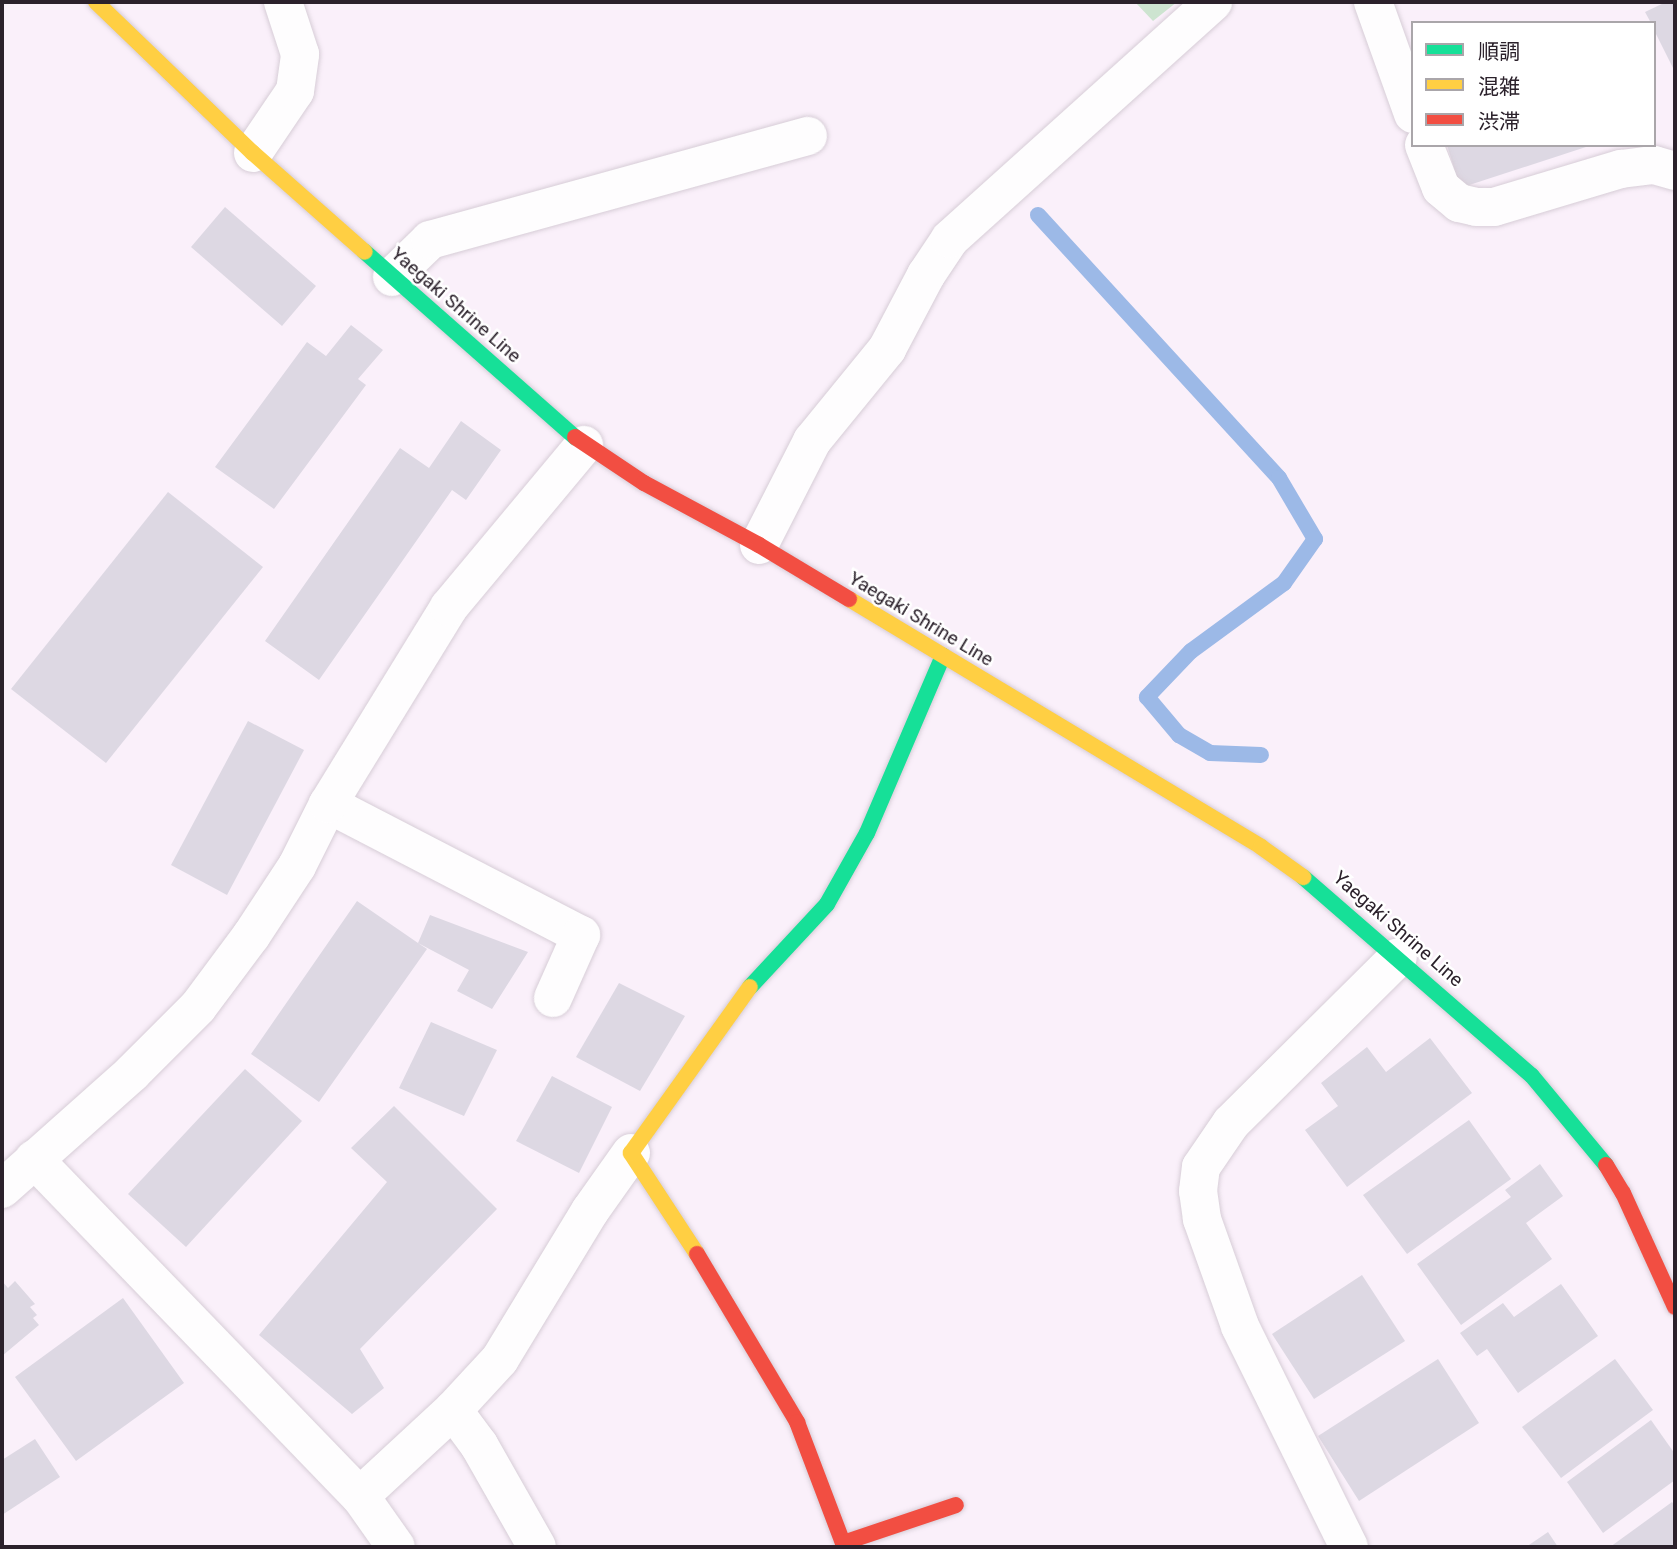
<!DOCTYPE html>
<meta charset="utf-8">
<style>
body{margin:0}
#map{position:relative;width:1677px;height:1549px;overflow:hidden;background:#faf0fa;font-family:Roboto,"Noto Sans JP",sans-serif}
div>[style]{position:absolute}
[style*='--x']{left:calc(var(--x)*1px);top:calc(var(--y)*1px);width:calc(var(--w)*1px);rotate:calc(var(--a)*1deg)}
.green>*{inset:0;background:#cde4d0}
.stream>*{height:16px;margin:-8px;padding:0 8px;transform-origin:8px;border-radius:8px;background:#9cb9e7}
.building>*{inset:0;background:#ddd8e3}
.roads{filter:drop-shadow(0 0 2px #d7cdd7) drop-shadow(0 0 2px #d7cdd7)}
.street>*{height:38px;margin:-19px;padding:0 19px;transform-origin:19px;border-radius:19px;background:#fefdfe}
.fast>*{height:16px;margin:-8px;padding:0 8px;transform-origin:8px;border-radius:8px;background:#16e098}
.slow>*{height:16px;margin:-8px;padding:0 8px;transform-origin:8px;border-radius:8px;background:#ffcf43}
.jam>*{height:16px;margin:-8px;padding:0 8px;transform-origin:8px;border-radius:8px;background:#f24e42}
span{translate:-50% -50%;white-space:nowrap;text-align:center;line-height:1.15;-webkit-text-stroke:5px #fff;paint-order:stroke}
.street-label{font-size:19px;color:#2b212b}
.frame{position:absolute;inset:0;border:4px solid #2b212b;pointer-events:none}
.legend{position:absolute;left:1411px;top:21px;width:245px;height:126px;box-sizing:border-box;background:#fff;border:2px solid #aaa6aa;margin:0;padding:9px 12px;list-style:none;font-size:21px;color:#2b212b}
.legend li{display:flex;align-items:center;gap:14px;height:35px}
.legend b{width:35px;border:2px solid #aaa6aa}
</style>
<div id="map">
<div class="green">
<i style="clip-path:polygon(1135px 2px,1177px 2px,1153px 21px)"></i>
</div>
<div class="stream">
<i style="--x:1038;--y:215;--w:357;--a:47.5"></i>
<i style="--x:1279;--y:478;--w:71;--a:59.5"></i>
<i style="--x:1315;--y:539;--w:54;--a:125.2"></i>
<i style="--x:1284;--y:583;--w:115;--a:143.8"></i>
<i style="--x:1191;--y:651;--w:64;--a:133.7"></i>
<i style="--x:1147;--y:697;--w:50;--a:49.9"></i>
<i style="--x:1179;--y:735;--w:36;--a:30"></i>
<i style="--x:1210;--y:753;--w:51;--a:2.2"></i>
</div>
<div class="building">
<i style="clip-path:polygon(1666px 2px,1675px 2px,1675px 72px,1654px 30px,1654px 23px,1651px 23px,1645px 12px)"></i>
<i style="clip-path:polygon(1447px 145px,1589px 145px,1589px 146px,1460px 188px)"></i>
<i style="clip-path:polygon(225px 207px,316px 286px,282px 326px,191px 247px)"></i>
<i style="clip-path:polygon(351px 325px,383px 350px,358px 379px,366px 385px,274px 509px,215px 467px,307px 342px,326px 356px)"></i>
<i style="clip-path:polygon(461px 421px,501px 450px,466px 500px,452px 490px,319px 680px,265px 641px,400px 448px,429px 468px)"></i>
<i style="clip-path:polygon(168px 492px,263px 567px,106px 763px,11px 689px)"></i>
<i style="clip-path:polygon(248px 721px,304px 750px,227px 895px,171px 865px)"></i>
<i style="clip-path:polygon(357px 901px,418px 943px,430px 915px,528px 952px,492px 1009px,457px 991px,469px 970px,418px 943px,427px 949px,319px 1102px,251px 1054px)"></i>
<i style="clip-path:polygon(619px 983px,685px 1016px,640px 1091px,576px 1057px)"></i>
<i style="clip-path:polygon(431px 1022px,497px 1050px,464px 1116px,399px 1088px)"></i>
<i style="clip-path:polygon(1430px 1038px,1472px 1093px,1347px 1187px,1305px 1130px,1338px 1106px,1321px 1083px,1367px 1047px,1386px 1072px)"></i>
<i style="clip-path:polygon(245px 1069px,302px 1121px,186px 1247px,128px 1194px)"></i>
<i style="clip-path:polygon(552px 1076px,612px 1107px,579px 1173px,516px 1141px)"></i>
<i style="clip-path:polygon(394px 1106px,497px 1209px,360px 1349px,384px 1388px,352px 1414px,259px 1335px,387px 1182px,351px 1148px)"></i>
<i style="clip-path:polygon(1469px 1120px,1511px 1179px,1407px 1254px,1363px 1195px)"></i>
<i style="clip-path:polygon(1540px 1164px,1563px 1196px,1526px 1223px,1552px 1259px,1461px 1325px,1417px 1264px,1511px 1197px,1505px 1190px)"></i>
<i style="clip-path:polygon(1362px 1275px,1405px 1341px,1314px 1399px,1272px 1334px)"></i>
<i style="clip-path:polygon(2px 1281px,8px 1288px,15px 1281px,35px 1304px,30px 1307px,37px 1315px,33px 1318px,39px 1325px,2px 1356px)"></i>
<i style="clip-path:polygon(1561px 1284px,1598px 1336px,1518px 1393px,1487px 1349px,1477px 1356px,1460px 1333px,1503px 1303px,1514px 1317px)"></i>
<i style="clip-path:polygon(123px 1298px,184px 1383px,76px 1461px,15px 1377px)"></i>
<i style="clip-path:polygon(1438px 1359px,1479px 1423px,1359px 1501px,1318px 1436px)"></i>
<i style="clip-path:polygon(1615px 1359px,1653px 1410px,1561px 1478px,1522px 1427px)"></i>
<i style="clip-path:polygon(1651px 1420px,1675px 1454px,1675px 1480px,1603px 1533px,1567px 1482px)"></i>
<i style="clip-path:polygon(35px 1439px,60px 1477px,2px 1515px,2px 1460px)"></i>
<i style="clip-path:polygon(1672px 1502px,1675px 1506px,1675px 1547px,1610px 1547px)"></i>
<i style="clip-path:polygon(1548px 1532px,1558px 1547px,1526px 1547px)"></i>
</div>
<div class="roads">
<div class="street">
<i style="--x:1373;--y:2;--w:119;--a:70.3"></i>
<i style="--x:1424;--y:145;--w:46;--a:68.4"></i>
<i style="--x:1441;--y:188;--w:23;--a:40"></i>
<i style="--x:1459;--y:203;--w:17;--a:13"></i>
<i style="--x:1476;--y:207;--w:18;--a:0"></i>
<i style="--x:1494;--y:207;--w:133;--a:-16.7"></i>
<i style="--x:1621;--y:169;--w:33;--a:-7"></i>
<i style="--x:1654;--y:165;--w:22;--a:16"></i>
<i style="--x:253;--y:153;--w:75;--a:-55.9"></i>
<i style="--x:295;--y:91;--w:37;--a:-82"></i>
<i style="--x:300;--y:54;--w:55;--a:-108.1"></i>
<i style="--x:392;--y:277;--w:53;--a:-44.2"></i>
<i style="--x:430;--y:240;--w:392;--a:-15.4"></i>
<i style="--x:759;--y:545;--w:117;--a:-63"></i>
<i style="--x:812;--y:441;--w:119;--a:-50.8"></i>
<i style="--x:887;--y:349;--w:84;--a:-62.2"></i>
<i style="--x:926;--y:275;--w:43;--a:-56.3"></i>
<i style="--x:950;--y:239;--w:354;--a:-42"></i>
<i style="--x:328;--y:804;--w:285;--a:27.4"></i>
<i style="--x:581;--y:935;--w:69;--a:114"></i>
<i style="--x:34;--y:1159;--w:469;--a:46"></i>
<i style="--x:360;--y:1496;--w:62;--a:54.8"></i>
<i style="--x:2;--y:1189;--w:174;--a:-41.7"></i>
<i style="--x:132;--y:1073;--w:93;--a:-45"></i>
<i style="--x:198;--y:1007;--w:89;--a:-53.3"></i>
<i style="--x:251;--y:936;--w:84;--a:-56.7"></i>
<i style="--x:297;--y:866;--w:69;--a:-63.4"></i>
<i style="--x:328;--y:804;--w:231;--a:-58.4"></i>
<i style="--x:449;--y:607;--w:211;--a:-50.2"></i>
<i style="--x:453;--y:1410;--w:44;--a:53.4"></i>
<i style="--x:479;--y:1445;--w:117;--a:60.4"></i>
<i style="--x:360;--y:1496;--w:127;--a:-42.8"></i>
<i style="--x:453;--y:1410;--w:69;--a:-47.3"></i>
<i style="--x:500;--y:1359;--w:173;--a:-58.7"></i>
<i style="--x:590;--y:1211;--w:71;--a:-54.7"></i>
<i style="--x:1349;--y:1547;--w:246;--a:-116.3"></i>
<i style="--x:1240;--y:1326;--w:114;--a:-109.6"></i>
<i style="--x:1202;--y:1219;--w:28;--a:-98"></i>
<i style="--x:1198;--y:1191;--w:24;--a:-83"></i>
<i style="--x:1201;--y:1167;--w:53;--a:-55.7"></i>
<i style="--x:1231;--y:1123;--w:235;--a:-44.8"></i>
</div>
<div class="fast">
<i style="--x:365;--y:252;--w:280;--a:41.4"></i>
<i style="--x:1303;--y:877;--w:303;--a:41"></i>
<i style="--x:1532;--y:1076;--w:116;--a:50.3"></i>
<i style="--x:750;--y:987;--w:113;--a:-47.1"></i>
<i style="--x:827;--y:904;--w:81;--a:-60.6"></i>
<i style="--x:867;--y:833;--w:193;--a:-66.8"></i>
</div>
<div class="slow">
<i style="--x:96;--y:2;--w:218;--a:43.9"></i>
<i style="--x:253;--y:153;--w:149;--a:41.5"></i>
<i style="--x:849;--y:599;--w:481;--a:31"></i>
<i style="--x:1261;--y:847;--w:52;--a:35.5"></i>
<i style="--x:697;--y:1254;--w:121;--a:-123.2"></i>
<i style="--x:631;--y:1153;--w:204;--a:-54.4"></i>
</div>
<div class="jam">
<i style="--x:575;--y:437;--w:83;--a:33.7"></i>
<i style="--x:644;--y:483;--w:131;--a:28.3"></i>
<i style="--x:759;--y:545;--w:105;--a:31"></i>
<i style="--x:1606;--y:1165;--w:33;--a:59"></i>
<i style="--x:1623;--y:1193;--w:125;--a:65.5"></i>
<i style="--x:697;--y:1254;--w:196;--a:59.2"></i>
<i style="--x:797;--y:1422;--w:129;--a:69.2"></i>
<i style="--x:843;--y:1543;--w:119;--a:-18.6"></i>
</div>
</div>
<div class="street-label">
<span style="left:456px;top:305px;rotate:41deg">Yaegaki Shrine Line</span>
<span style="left:921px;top:619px;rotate:31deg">Yaegaki Shrine Line</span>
<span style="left:1398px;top:929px;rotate:41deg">Yaegaki Shrine Line</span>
</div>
<div class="frame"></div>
<ul class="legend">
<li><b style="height:9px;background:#16e098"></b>順調</li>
<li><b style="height:9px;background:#ffcf43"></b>混雑</li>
<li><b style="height:9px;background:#f24e42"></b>渋滞</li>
</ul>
</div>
